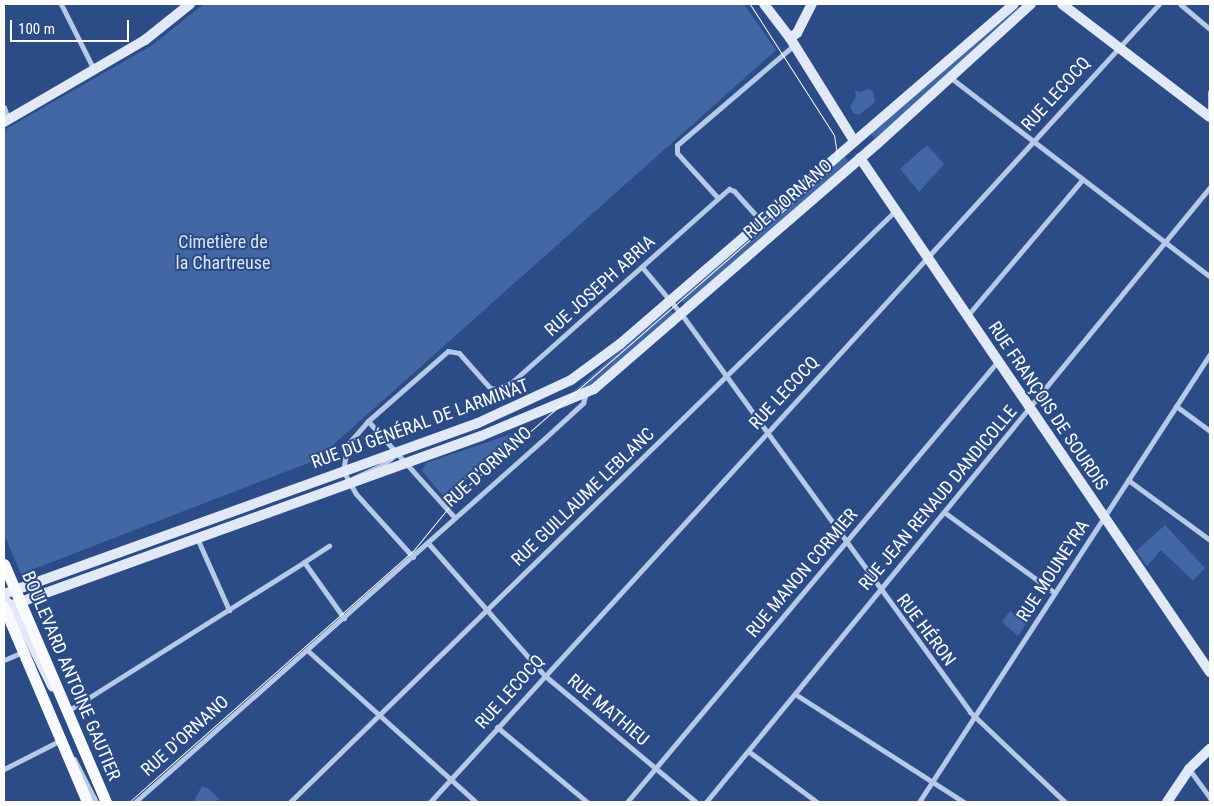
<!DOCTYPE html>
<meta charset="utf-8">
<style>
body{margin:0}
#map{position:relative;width:1214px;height:806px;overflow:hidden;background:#2b4c87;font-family:"Roboto Condensed",sans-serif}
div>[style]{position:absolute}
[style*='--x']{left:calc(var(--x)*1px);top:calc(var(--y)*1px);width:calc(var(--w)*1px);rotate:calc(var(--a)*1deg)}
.green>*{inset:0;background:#4367a5}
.street>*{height:5px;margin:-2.5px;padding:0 2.5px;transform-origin:2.5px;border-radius:2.5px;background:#b7c9e8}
.secondary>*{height:10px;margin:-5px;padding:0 5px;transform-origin:5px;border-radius:5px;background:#e1e9f7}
.primary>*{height:11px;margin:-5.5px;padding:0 5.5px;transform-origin:5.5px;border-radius:5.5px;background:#f9fafe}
.tram>*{height:1px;margin:-0.5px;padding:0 0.5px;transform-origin:0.5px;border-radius:0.5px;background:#fff}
span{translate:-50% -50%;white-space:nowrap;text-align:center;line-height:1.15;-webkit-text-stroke:4px #2b4c87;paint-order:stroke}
.street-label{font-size:18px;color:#fff}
.park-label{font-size:18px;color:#dbe5f6}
.frame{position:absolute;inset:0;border:5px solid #fff;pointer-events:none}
.scale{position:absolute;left:10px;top:20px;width:119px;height:22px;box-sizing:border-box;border:2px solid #fff;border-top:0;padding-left:6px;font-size:15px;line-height:18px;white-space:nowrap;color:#fff;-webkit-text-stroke:4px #2b4c87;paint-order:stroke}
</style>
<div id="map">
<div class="green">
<i style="clip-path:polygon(204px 4px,744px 4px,776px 50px,316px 460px,21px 574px,4px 534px,4px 130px,151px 46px)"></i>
<i style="clip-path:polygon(1016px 5px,1020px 10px,875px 139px,870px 133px)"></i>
<i style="clip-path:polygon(868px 89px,873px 91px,875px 102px,859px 115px,853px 113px,850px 106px,856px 97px,855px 90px,861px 92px)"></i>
<i style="clip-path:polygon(927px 145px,944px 164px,919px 192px,900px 169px)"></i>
<i style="clip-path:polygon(844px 156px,849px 162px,686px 306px,679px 297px)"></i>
<i style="clip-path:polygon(668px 307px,675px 316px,594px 386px,566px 398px)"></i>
<i style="clip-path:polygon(526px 429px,445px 498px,422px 471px,426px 463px)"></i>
<i style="clip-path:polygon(1165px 525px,1205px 568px,1193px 581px,1161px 550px,1147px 566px,1136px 551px)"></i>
<i style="clip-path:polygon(1010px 611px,1026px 624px,1018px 636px,1002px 622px)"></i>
<i style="clip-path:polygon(202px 786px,209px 789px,219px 799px,216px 802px,194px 801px)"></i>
</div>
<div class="street">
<i style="--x:61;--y:4;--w:74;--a:63.4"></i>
<i style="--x:1180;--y:4;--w:39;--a:40"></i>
<i style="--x:951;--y:78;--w:327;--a:37.5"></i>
<i style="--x:1210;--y:92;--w:19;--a:90"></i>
<i style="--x:4;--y:107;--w:13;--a:72"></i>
<i style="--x:718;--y:198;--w:61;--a:-132.3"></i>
<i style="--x:677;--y:153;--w:8;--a:-90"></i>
<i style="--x:677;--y:145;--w:154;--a:-40.5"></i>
<i style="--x:642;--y:267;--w:62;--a:50.2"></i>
<i style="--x:682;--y:315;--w:490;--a:54"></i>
<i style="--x:970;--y:712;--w:131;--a:43.5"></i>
<i style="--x:967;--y:316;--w:178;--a:-49.8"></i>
<i style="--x:1176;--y:406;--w:42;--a:36.3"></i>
<i style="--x:368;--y:421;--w:106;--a:-41.2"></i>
<i style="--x:448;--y:351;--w:11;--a:10"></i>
<i style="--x:459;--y:353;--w:47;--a:48.5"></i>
<i style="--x:490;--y:388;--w:6;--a:9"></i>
<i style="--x:496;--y:389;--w:16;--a:-22"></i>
<i style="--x:511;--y:383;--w:292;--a:-41.7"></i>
<i style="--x:729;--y:189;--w:5;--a:22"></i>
<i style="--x:734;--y:191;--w:40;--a:48"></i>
<i style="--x:354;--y:478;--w:31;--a:-25"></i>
<i style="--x:382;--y:465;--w:15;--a:-37"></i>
<i style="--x:1128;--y:480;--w:102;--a:36.2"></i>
<i style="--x:944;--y:512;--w:137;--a:36.1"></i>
<i style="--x:197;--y:538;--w:79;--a:66"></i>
<i style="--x:428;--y:543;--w:176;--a:48.7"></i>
<i style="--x:544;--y:675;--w:198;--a:39.9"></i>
<i style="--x:413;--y:557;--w:85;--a:-132.1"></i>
<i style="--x:356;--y:494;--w:26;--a:-119"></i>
<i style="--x:343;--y:471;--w:27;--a:-80"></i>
<i style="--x:348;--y:444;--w:30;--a:-49"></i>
<i style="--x:368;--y:421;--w:130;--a:48.1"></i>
<i style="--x:304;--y:562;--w:30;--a:-33"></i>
<i style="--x:307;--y:650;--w:227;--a:42"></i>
<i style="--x:4;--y:660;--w:21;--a:-23"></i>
<i style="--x:795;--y:694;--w:201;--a:32.6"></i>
<i style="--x:66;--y:712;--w:281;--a:-32.2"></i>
<i style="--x:304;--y:562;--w:69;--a:54.5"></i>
<i style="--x:497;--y:727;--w:117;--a:39.8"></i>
<i style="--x:748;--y:751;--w:86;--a:36.5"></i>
<i style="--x:74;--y:759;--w:48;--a:62.9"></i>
<i style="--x:4;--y:769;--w:64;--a:-27"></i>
<i style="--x:1189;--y:769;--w:36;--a:54"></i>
<i style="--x:135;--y:802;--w:548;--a:-41.6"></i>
<i style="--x:545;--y:438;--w:52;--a:-42.6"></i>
<i style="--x:583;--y:403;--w:10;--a:-73"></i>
<i style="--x:290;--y:802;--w:846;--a:-44.33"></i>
<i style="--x:430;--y:802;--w:1081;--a:-47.59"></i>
<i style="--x:627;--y:802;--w:576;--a:-49.93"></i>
<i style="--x:706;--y:802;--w:795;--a:-50.66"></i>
<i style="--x:919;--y:802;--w:534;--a:-56.99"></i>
</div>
<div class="secondary">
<i style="--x:764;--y:4;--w:43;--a:52.6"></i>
<i style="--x:790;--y:38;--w:121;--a:58.1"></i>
<i style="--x:1062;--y:4;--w:186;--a:37.4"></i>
<i style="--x:790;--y:38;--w:9;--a:-36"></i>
<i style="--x:797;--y:33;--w:33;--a:-63"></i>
<i style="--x:4;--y:122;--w:163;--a:-30.2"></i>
<i style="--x:145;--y:40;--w:58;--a:-38.7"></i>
<i style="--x:860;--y:158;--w:622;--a:55.75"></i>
<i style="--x:4;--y:594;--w:504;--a:-19.84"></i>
<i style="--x:478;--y:423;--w:102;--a:-24.8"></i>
<i style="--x:571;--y:380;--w:61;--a:-36.3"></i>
<i style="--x:620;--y:344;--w:520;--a:-40.79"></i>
<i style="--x:7;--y:602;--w:11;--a:45"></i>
<i style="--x:15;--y:610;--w:85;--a:64"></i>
<i style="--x:4;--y:608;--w:507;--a:-19.83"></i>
<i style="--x:481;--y:436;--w:122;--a:-22.6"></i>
<i style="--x:594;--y:389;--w:374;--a:-40.9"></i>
<i style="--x:877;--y:144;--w:208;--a:-42.3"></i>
<i style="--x:1167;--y:802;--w:40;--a:-56"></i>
<i style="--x:1189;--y:769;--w:29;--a:-44"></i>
</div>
<div class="primary">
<i style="--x:4;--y:564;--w:259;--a:66.8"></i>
<i style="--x:4;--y:607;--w:212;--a:66.9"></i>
</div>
<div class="tram">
<i style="--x:129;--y:802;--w:379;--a:-41.5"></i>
<i style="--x:413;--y:551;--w:79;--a:-50.7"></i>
<i style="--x:463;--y:490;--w:487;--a:-41.1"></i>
<i style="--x:830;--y:170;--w:17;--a:-66"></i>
<i style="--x:837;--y:154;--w:19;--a:-99"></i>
<i style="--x:834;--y:135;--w:156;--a:-122.7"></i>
</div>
<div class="street-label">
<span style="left:1056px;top:94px;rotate:-48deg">RUE LECOCQ</span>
<span style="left:788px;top:199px;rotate:-41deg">RUE D'ORNANO</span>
<span style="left:600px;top:286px;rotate:-42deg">RUE JOSEPH ABRIA</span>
<span style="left:784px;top:393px;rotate:-47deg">RUE LECOCQ</span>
<span style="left:1048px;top:406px;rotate:56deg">RUE FRANÇOIS DE SOURDIS</span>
<span style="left:420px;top:424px;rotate:-20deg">RUE DU GÉNÉRAL DE LARMINAT</span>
<span style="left:488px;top:467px;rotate:-42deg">RUE D'ORNANO</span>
<span style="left:583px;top:497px;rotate:-44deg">RUE GUILLAUME LEBLANC</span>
<span style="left:938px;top:498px;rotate:-50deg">RUE JEAN RENAUD DANDICOLLE</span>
<span style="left:1053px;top:571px;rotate:-57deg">RUE MOUNEYRA</span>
<span style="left:802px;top:573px;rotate:-50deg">RUE MANON CORMIER</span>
<span style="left:926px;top:630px;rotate:53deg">RUE HÉRON</span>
<span style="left:71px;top:676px;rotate:67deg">BOULEVARD ANTOINE GAUTIER</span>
<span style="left:510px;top:692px;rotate:-48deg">RUE LECOCQ</span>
<span style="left:608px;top:710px;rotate:40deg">RUE MATHIEU</span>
<span style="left:185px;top:736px;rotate:-42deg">RUE D'ORNANO</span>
</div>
<div class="park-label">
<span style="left:223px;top:253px">Cimetière de<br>la Chartreuse</span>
</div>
<div class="frame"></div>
<div class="scale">100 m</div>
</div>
